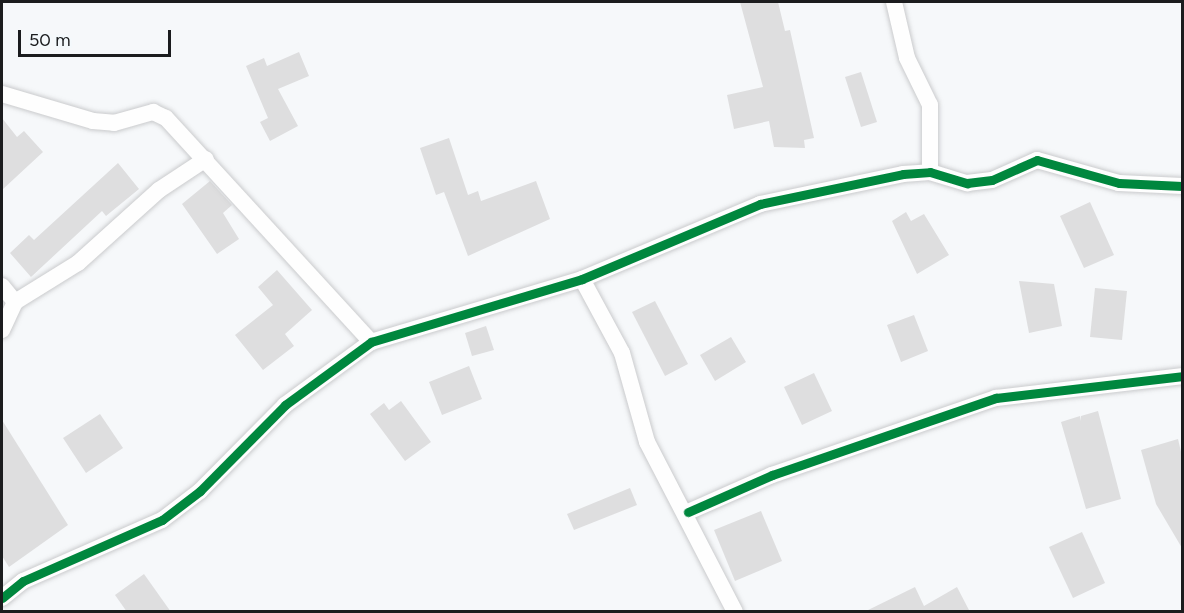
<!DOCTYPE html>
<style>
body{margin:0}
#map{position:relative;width:1184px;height:613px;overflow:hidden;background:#f6f8fa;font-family:Figtree,sans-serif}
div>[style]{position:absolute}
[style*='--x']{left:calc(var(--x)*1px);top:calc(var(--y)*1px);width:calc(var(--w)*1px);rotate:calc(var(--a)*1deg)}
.building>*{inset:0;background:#dededf}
.roads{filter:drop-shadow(0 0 2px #cacbcd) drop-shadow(0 0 2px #cacbcd)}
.minor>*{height:16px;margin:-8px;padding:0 8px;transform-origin:8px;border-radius:8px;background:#fefefe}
.cycleway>*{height:9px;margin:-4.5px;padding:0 4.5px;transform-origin:4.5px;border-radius:4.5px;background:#00873e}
span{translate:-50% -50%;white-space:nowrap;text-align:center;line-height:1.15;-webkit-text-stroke:4.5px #f4f9fc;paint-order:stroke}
.frame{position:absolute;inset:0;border:3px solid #1b1c1e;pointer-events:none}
.scale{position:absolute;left:18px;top:30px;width:153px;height:27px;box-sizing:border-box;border:3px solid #1b1c1e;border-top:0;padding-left:8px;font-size:18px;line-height:21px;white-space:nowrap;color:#1b1c1e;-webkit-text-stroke:4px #f4f9fc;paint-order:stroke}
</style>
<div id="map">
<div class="building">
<i style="clip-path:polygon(740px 2px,778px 2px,785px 31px,790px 30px,814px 138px,804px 140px,805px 148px,774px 147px,769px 121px,734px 129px,727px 95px,763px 87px)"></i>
<i style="clip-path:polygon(299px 52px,309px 76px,278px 89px,298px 126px,270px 141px,260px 122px,268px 118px,246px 66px,264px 58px,267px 66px)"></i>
<i style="clip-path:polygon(861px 72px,877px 122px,861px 127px,845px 77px)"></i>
<i style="clip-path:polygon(2px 118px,17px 137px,24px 131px,43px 152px,2px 190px)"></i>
<i style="clip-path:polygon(449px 138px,468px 195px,478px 191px,481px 201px,536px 181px,550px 219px,468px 256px,444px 192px,436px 195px,420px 148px)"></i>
<i style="clip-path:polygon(118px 163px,139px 189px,106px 216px,102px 211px,31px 277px,10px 253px,29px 235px,34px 240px)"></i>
<i style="clip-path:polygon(210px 181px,232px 205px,223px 213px,239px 239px,217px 254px,182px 204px)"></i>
<i style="clip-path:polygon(1090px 202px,1114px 255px,1084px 268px,1060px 216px)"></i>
<i style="clip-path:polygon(906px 212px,911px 221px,924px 214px,949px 255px,917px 274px,892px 221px)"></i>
<i style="clip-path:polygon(277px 270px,312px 310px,285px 334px,294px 346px,263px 370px,235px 335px,273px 305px,258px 287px)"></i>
<i style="clip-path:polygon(1019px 281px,1054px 284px,1062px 326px,1029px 333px)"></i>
<i style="clip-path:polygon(1095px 288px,1127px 291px,1122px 340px,1090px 337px)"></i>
<i style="clip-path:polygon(655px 301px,688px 364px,665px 376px,632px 312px)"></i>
<i style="clip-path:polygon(914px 315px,928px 351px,901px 362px,887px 325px)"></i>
<i style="clip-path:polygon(486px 326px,494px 350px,472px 356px,465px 333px)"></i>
<i style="clip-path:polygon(731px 337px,746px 362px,715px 381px,700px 355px)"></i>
<i style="clip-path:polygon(469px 366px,482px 399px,442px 415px,429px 382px)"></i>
<i style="clip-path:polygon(814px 373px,832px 411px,802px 425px,784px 387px)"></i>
<i style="clip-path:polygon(401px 401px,431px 442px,405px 461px,370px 414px,384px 403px,389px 410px)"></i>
<i style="clip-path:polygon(1098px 411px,1121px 499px,1086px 509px,1061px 422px,1080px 416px,1081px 421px,1081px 416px)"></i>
<i style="clip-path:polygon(100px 414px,123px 448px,86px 473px,63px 438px)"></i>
<i style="clip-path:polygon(2px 420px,68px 525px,9px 567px,2px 556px)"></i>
<i style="clip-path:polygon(1178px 439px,1182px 456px,1182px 548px,1156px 504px,1141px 450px)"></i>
<i style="clip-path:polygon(630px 488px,637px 505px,574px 530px,567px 514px)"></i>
<i style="clip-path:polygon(761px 511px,782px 561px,735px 581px,714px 530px)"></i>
<i style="clip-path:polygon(1082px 532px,1105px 583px,1073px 598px,1049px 547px)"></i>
<i style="clip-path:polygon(144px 574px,171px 612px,127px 612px,115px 595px)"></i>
<i style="clip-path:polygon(915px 587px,924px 606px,957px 587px,970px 612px,864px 612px)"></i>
</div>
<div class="roads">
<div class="minor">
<i style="--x:894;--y:2;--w:57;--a:76.9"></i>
<i style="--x:907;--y:58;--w:52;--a:63.9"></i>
<i style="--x:930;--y:105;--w:67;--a:90"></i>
<i style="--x:2;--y:94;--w:95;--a:16.5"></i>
<i style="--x:93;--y:121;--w:21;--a:5"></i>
<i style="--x:114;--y:123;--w:41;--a:-15.8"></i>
<i style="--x:153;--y:112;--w:14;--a:25"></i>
<i style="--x:166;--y:118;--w:304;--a:47.5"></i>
<i style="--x:582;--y:279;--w:84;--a:61.6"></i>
<i style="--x:622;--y:353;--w:92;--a:74.3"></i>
<i style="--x:647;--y:442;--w:191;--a:62.6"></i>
<i style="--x:2;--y:286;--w:21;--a:51"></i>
<i style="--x:2;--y:330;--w:31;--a:-65"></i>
<i style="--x:15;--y:302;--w:74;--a:-31.8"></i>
<i style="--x:78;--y:263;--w:109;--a:-42"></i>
<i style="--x:159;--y:190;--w:56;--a:-33.4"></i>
<i style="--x:688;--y:512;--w:92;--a:-23.8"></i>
<i style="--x:772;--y:475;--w:237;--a:-19"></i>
<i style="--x:996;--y:398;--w:187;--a:-6.7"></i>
<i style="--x:2;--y:598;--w:27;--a:-39"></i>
<i style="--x:23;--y:581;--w:152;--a:-23.7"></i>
<i style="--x:162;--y:520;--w:48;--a:-37.3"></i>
<i style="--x:200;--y:491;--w:121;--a:-45.3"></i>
<i style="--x:285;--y:405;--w:107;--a:-36.2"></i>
<i style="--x:371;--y:342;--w:220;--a:-16.6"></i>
<i style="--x:582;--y:279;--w:193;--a:-22.8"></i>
<i style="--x:760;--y:204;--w:146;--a:-11.8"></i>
<i style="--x:903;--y:174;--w:27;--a:-4"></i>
<i style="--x:930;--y:172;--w:39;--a:17"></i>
<i style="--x:967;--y:183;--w:25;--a:-7"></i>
<i style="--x:992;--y:180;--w:49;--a:-24"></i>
<i style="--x:1037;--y:160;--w:85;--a:15.7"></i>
<i style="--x:1119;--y:183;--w:63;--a:2.7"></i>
</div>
</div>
<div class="cycleway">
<i style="--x:688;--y:512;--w:92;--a:-23.8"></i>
<i style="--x:772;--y:475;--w:237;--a:-19"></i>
<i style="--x:996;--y:398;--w:187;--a:-6.7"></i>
<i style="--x:2;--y:598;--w:27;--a:-39"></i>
<i style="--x:23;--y:581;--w:152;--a:-23.7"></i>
<i style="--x:162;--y:520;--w:48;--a:-37.3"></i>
<i style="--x:200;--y:491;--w:121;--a:-45.3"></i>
<i style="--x:285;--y:405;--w:107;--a:-36.2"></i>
<i style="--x:371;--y:342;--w:220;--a:-16.6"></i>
<i style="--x:582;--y:279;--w:193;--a:-22.8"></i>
<i style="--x:760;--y:204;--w:146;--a:-11.8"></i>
<i style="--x:903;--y:174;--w:27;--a:-4"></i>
<i style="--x:930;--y:172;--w:39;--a:17"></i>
<i style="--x:967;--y:183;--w:25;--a:-7"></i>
<i style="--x:992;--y:180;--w:49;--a:-24"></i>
<i style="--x:1037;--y:160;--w:85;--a:15.7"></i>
<i style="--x:1119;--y:183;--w:63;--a:2.7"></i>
</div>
<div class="frame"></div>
<div class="scale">50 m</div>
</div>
